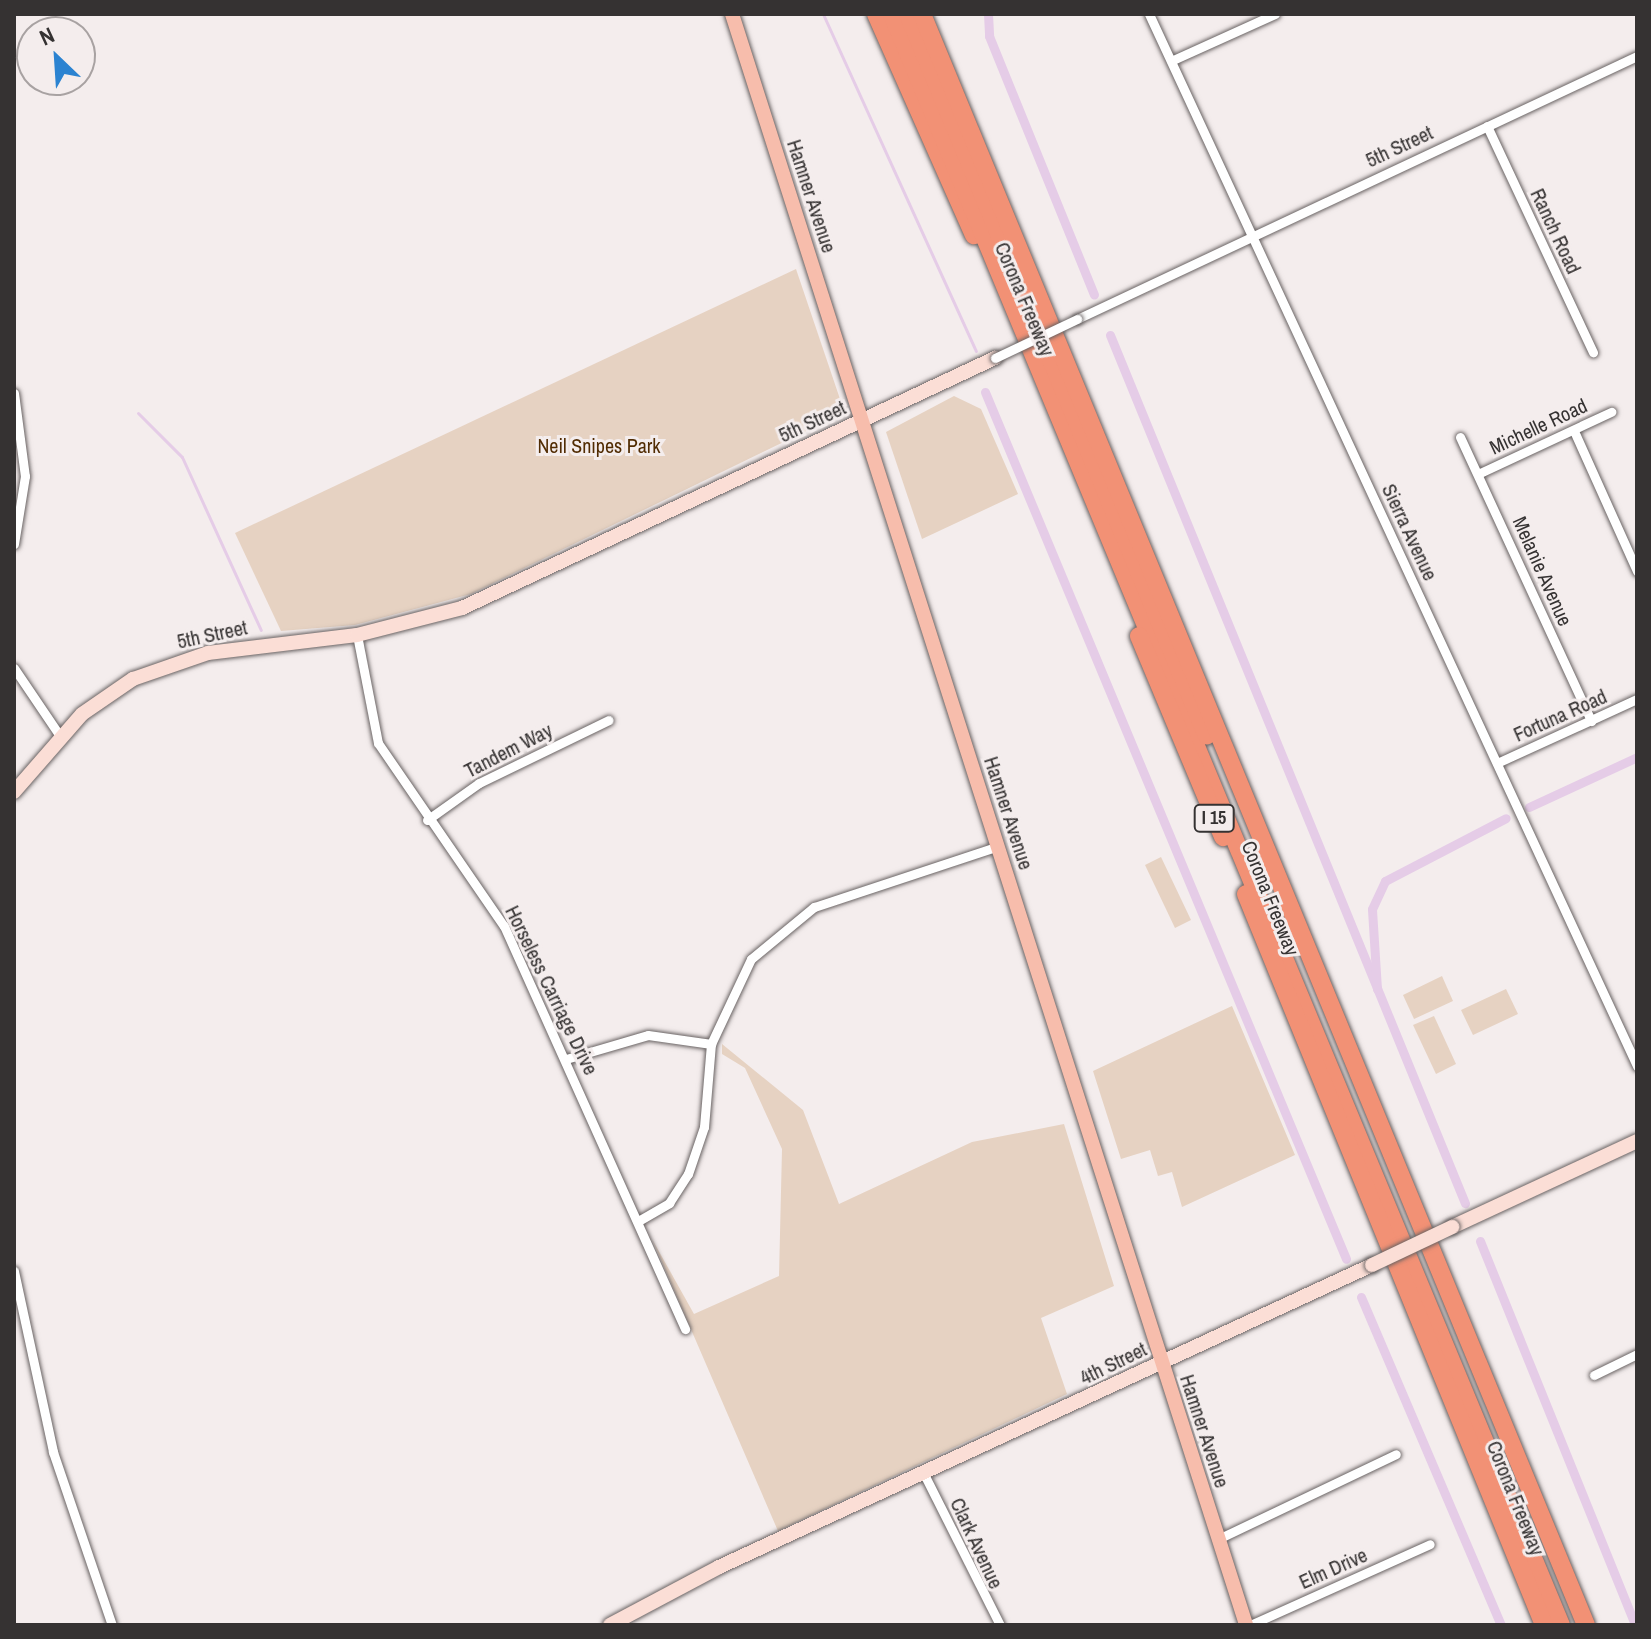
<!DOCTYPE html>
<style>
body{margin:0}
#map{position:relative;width:1651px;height:1639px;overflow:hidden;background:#f4eded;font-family:"Archivo Narrow",sans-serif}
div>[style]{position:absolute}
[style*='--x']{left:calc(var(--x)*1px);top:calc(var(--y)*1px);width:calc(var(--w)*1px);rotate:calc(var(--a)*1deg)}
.green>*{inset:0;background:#e6d2c2}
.stream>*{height:3px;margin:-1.5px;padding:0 1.5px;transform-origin:1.5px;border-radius:1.5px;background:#e5cce7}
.canal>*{height:9px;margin:-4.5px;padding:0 4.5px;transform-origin:4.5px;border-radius:4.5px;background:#e5cce7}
.roads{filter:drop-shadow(0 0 2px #696363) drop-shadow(0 0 2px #696363)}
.street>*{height:9px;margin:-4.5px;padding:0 4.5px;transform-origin:4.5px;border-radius:4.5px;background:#fff}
.secondary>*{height:14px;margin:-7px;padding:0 7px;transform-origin:7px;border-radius:7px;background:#fbded6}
.primary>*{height:14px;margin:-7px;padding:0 7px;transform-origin:7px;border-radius:7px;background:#f7bdac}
.highway>*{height:18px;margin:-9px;padding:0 9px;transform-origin:9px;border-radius:9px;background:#f29175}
.bridges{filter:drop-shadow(0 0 2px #696363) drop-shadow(0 0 2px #696363)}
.street-bridge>*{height:9px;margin:-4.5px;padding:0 4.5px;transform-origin:4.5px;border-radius:4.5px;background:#fff}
.secondary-bridge>*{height:14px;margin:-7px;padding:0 7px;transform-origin:7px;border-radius:7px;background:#fbded6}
span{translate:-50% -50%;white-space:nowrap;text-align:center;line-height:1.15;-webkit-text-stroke:6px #f4eded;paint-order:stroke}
.shield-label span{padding:2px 6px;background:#f4eded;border:2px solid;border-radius:6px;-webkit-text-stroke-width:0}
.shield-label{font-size:18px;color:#353232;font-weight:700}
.street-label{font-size:20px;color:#353232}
.park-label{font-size:20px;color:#512c03}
.frame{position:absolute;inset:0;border:16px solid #353232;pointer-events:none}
.north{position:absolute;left:16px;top:16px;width:80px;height:80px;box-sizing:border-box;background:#f4eded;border:2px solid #a8a2a2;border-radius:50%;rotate:335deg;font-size:22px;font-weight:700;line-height:32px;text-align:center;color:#353232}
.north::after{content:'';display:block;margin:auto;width:28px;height:36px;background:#2b83d1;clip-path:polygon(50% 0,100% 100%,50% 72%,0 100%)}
</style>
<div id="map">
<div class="green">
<i style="clip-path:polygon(796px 269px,841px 402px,835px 417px,471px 594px,355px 625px,281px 631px,235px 533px)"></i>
<i style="clip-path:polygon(954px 396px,981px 409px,1018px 494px,922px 539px,886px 432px)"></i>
<i style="clip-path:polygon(1161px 857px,1191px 920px,1175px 928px,1145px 865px)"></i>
<i style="clip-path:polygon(1442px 976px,1453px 1001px,1414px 1019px,1403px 995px)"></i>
<i style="clip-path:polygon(1506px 989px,1518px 1014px,1473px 1035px,1461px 1010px)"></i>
<i style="clip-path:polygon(1232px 1006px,1295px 1155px,1182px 1207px,1172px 1172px,1158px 1176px,1150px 1150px,1121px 1159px,1093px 1071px)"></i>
<i style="clip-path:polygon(1434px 1016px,1456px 1064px,1436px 1074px,1413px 1025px)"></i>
<i style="clip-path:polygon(722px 1044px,803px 1110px,839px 1204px,972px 1142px,1064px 1124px,1114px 1286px,1041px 1318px,1067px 1394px,778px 1531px,652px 1239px,694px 1314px,779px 1276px,782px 1149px,745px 1068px,722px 1054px)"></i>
</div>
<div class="stream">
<i style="--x:823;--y:14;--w:370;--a:65.6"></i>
<i style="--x:138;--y:413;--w:62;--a:45"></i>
<i style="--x:182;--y:457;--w:190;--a:65.5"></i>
</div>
<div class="canal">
<i style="--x:988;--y:14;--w:22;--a:87"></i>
<i style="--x:989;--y:36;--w:279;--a:67.9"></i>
<i style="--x:1110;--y:335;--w:938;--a:67.76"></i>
<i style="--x:985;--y:392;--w:939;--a:67.39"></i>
<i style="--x:1529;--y:807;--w:119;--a:-24.8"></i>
<i style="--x:1377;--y:989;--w:80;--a:-93.6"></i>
<i style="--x:1372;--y:909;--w:31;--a:-65"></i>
<i style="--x:1385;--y:881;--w:136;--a:-27.5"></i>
<i style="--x:1480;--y:1241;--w:414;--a:68"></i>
<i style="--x:1361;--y:1297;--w:357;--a:66.9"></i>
</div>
<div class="roads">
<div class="street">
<i style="--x:1149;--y:14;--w:1160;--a:65.11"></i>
<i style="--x:1173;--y:60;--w:112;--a:-24.3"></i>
<i style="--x:1487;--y:126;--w:250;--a:64.9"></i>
<i style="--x:1077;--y:319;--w:619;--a:-25.16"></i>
<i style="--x:14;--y:393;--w:84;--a:82.5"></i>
<i style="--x:25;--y:476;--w:69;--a:99.2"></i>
<i style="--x:1574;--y:431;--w:154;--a:65.8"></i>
<i style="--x:1460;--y:437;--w:313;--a:65.2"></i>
<i style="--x:1480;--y:473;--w:145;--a:-25"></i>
<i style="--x:357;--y:635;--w:110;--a:79"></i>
<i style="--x:378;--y:743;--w:222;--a:55.5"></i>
<i style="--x:504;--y:926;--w:442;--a:65.8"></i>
<i style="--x:14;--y:668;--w:82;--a:55.9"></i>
<i style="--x:1497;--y:763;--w:154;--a:-24.6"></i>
<i style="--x:427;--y:820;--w:64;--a:-35.4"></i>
<i style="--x:479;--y:783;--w:144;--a:-25.9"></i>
<i style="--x:566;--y:1059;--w:85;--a:-16.3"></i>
<i style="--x:648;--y:1035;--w:64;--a:8.1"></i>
<i style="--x:640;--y:1220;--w:34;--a:-30"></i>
<i style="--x:669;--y:1203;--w:35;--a:-57"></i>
<i style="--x:688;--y:1174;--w:50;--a:-71.2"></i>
<i style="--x:704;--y:1127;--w:83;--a:-85.2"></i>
<i style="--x:711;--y:1044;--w:94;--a:-64.8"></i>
<i style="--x:751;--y:959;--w:82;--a:-39.5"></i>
<i style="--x:814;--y:907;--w:194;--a:-18.3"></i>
<i style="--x:14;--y:1271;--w:185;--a:77.8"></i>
<i style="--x:53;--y:1452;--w:183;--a:71.2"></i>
<i style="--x:1594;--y:1375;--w:48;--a:-26"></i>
<i style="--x:925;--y:1476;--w:167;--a:63.3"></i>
<i style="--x:1218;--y:1539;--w:197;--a:-25.5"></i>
<i style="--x:1250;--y:1625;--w:197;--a:-24.2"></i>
</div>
<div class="secondary">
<i style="--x:14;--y:792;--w:103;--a:-48.9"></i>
<i style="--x:82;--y:714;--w:62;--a:-34.5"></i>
<i style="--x:133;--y:679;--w:79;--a:-19.1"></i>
<i style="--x:208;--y:653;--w:150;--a:-6.9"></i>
<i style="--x:357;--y:635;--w:108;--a:-14.4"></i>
<i style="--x:462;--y:608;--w:589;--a:-25.13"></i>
<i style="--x:1452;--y:1227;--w:204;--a:-24.9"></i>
<i style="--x:610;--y:1625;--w:123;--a:-28"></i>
<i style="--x:719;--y:1567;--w:719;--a:-24.82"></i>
</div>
<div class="primary">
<i style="--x:732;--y:14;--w:1691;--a:72.3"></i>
</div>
<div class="highway">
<i style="--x:876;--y:14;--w:242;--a:66.1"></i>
<i style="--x:892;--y:14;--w:1744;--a:67.45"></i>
<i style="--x:908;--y:14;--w:781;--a:67.5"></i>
<i style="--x:922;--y:14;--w:1742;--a:67.6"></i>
<i style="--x:1139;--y:636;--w:218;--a:67.3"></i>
<i style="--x:1246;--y:894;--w:789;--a:67.82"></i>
</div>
</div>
<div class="bridges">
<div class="street-bridge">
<i style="--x:995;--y:358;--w:91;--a:-25.4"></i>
</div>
<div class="secondary-bridge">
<i style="--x:1372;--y:1265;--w:89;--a:-25.4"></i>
</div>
</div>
<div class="shield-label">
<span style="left:1214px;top:818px">I 15</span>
</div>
<div class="street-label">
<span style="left:1399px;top:146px;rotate:-25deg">5th Street</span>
<span style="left:812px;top:196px;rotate:72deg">Hamner Avenue</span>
<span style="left:1556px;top:231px;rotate:65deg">Ranch Road</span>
<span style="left:1025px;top:299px;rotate:67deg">Corona Freeway</span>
<span style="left:812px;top:421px;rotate:-25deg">5th Street</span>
<span style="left:1538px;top:426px;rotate:-25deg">Michelle Road</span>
<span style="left:1410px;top:532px;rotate:65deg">Sierra Avenue</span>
<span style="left:1543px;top:571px;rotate:66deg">Melanie Avenue</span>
<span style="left:212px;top:634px;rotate:-12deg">5th Street</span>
<span style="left:1560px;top:715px;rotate:-24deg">Fortuna Road</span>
<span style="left:508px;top:750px;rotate:-27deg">Tandem Way</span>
<span style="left:1009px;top:813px;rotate:72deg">Hamner Avenue</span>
<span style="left:1271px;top:898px;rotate:68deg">Corona Freeway</span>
<span style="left:552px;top:990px;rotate:64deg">Horseless Carriage Drive</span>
<span style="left:1113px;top:1363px;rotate:-26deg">4th Street</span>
<span style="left:1205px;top:1431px;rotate:72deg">Hamner Avenue</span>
<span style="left:1516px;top:1498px;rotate:68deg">Corona Freeway</span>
<span style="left:977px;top:1543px;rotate:65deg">Clark Avenue</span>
<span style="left:1333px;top:1568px;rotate:-24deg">Elm Drive</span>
</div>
<div class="park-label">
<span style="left:599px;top:445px">Neil Snipes Park</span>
</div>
<div class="frame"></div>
<div class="north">N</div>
</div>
